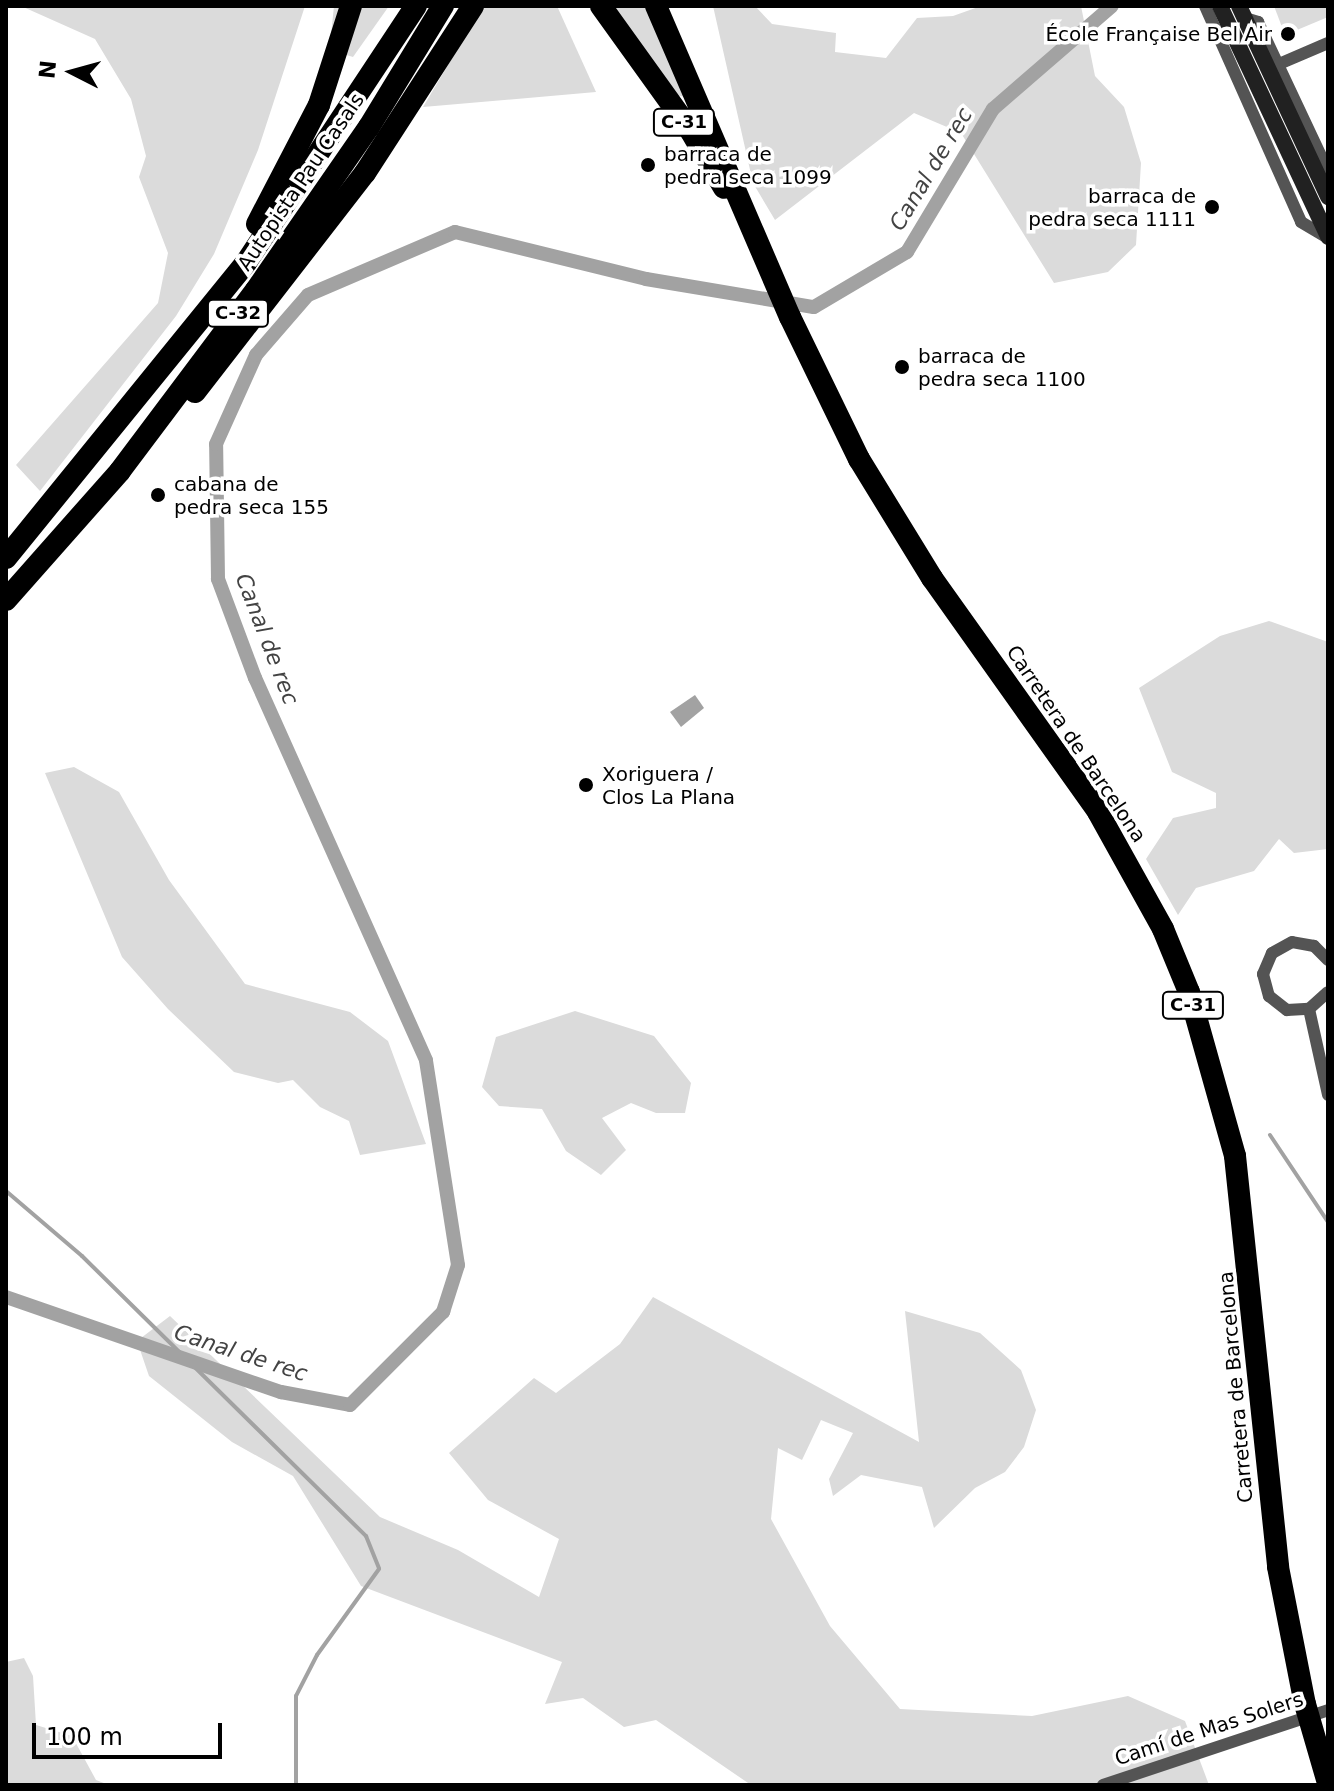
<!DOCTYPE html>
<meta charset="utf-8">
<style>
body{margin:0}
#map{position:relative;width:1334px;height:1791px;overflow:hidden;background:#fff;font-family:"DejaVu Sans",sans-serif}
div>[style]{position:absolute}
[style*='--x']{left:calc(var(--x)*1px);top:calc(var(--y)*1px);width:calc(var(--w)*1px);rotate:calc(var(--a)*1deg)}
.green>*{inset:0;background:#dbdbdb}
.water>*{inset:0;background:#a2a2a2}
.stream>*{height:4px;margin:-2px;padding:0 2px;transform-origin:2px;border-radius:2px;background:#a2a2a2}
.canal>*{height:14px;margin:-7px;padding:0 7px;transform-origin:7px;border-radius:7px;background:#a2a2a2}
.street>*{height:12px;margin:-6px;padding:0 6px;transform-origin:6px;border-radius:6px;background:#545454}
.secondary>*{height:16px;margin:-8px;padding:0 8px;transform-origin:8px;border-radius:8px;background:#212121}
.highway>*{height:22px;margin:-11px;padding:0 11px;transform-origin:11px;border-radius:11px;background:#000}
.dots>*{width:22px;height:22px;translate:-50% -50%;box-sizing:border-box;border:4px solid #fff;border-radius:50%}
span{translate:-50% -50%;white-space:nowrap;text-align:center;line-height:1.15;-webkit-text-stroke:7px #fff;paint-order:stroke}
.shield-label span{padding:2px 6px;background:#fff;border:2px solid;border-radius:6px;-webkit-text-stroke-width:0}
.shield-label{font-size:18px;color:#000;font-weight:700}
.poi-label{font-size:20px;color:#000}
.right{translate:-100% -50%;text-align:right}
.left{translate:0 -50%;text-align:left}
.street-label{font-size:20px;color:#000}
.water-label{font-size:22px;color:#434343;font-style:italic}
.frame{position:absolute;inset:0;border:8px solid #000;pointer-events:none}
.north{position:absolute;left:32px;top:32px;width:80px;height:80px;-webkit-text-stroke:6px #fff;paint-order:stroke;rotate:276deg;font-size:22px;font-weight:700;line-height:32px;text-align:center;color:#000}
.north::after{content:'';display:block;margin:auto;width:28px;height:36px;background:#000;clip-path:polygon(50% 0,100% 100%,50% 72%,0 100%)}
.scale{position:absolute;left:32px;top:1723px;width:190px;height:36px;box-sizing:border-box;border:4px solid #000;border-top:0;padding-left:10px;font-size:24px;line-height:28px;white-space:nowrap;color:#000;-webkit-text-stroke:6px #fff;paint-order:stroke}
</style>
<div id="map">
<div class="green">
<i style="clip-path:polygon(21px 6px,305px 6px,258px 150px,214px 254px,176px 316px,40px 491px,16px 465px,158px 303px,168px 253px,139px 177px,146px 156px,131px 99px,95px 39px)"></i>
<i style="clip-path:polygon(334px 6px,389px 6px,353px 57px,340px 53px,331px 35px)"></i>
<i style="clip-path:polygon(483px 6px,557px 6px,596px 92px,423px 107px)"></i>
<i style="clip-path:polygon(613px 6px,646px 6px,686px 97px,674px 95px)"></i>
<i style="clip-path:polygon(713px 6px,755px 6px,772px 24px,836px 33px,835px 52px,886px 58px,917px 18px,953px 16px,981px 6px,1081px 6px,1095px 76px,1124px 107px,1141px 163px,1136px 245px,1108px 272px,1054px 283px,961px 133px,914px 113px,775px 220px,753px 183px)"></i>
<i style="clip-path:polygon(1274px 6px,1328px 6px,1328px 17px,1285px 35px)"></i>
<i style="clip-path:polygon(1269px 621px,1328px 642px,1328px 849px,1294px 853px,1279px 839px,1254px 871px,1196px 888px,1178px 915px,1146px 859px,1173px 818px,1216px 808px,1216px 793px,1172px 772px,1139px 688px,1220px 636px)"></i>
<i style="clip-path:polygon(74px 767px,119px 792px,169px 880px,245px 984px,350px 1012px,388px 1041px,426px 1144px,360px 1155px,349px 1121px,320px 1107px,293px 1080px,278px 1083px,234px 1072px,168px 1009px,122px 957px,45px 773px)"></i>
<i style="clip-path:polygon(575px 1011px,654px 1036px,691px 1083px,685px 1113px,656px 1113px,631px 1103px,602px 1118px,626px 1150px,601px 1175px,566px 1151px,542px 1109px,499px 1106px,482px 1087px,496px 1037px)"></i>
<i style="clip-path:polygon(653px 1297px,919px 1442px,905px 1311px,980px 1333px,1021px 1370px,1036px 1410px,1024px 1447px,1005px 1472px,975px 1488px,934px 1528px,922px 1487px,861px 1475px,833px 1496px,829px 1479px,853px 1433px,821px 1420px,802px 1460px,778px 1448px,771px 1519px,830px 1626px,900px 1709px,1032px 1716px,1128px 1696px,1185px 1721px,1209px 1785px,751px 1785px,656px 1720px,624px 1727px,583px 1698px,545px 1704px,562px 1662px,361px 1586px,293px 1476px,232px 1442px,149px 1376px,137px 1341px,170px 1316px,380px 1517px,458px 1550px,539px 1597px,559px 1539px,488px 1500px,449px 1453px,534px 1378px,556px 1393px,620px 1344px)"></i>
<i style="clip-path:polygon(24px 1658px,33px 1676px,36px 1725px,72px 1736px,96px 1780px,109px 1785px,6px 1785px,6px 1662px)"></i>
</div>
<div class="water">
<i style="clip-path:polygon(695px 695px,704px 708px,681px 727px,670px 712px)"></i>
</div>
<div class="stream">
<i style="--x:1270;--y:1135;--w:105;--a:56.3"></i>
<i style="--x:6;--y:1191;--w:100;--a:40.5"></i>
<i style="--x:82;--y:1256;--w:399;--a:44.6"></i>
<i style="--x:366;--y:1536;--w:35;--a:68"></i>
<i style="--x:379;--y:1569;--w:106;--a:125.8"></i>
<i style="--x:317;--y:1655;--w:46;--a:117.1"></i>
<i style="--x:296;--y:1696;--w:89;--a:90"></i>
</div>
<div class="canal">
<i style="--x:6;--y:1297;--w:291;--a:19.1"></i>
<i style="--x:281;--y:1392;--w:70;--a:10.7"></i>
<i style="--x:350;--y:1405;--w:132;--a:-45"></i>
<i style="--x:443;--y:1312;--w:49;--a:-72.3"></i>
<i style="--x:458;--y:1265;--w:207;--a:-98.9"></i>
<i style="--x:426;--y:1060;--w:419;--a:-114.1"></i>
<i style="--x:255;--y:678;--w:106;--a:-110.5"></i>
<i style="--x:218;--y:579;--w:135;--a:-90.8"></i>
<i style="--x:216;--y:444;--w:98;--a:-65.8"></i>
<i style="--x:256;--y:355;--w:79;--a:-49.1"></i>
<i style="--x:308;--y:295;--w:160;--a:-23.2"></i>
<i style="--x:455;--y:232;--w:197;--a:13.8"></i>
<i style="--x:646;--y:279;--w:170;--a:9.5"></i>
<i style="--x:814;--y:307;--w:108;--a:-30.6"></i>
<i style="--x:907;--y:252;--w:167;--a:-59"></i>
<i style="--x:993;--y:109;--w:157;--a:-40.9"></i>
</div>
<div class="street">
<i style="--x:1205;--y:6;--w:236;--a:66"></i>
<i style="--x:1301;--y:222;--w:31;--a:31"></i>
<i style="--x:1245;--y:18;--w:14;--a:17"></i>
<i style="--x:1258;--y:22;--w:165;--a:64.8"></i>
<i style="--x:1279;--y:64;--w:53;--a:-23.2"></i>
<i style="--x:1328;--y:960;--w:20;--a:-135"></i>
<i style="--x:1314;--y:946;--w:22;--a:-170"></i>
<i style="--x:1292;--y:942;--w:23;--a:151"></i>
<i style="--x:1272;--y:953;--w:23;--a:113"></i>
<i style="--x:1263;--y:974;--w:23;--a:75"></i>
<i style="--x:1269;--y:996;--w:23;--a:38"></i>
<i style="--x:1287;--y:1010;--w:22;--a:-3"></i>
<i style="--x:1309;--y:1009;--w:25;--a:-42"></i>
<i style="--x:1309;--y:1009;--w:88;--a:77.5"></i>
<i style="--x:1103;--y:1785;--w:237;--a:-18.4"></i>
</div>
<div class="secondary">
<i style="--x:1220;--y:6;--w:255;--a:64.9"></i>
<i style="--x:1239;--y:6;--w:211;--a:65"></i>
</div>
<div class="highway">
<i style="--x:601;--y:6;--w:153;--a:54.3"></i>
<i style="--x:690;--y:130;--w:67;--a:59.6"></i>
<i style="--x:656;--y:6;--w:339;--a:66.7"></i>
<i style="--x:790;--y:317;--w:158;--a:64.1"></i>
<i style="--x:859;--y:459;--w:140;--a:58.5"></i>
<i style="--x:932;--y:578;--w:287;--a:54.6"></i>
<i style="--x:1098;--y:812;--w:134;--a:60.9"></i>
<i style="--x:1163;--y:929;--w:68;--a:67.6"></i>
<i style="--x:1189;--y:992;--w:170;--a:74.3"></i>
<i style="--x:1235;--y:1156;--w:413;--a:84"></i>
<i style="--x:1278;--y:1567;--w:140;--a:78.9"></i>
<i style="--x:1305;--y:1704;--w:82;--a:73.8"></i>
<i style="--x:257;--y:224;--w:134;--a:-62.5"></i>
<i style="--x:319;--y:105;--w:104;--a:-72.1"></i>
<i style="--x:195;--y:392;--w:277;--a:-52.2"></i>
<i style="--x:365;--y:173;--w:199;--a:-57.1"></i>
<i style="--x:6;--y:558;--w:382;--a:-50.9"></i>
<i style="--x:247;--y:261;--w:306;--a:-56.5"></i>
<i style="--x:6;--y:600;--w:172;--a:-48.5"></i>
<i style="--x:120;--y:471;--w:226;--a:-53.1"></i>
<i style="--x:256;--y:290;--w:198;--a:-55.3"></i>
<i style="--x:369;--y:127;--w:142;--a:-58.6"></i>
</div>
<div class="dots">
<i style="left:1288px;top:34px;background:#000"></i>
<i style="left:648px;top:165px;background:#000"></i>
<i style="left:1212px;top:207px;background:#000"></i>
<i style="left:902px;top:367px;background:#000"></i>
<i style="left:158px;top:495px;background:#000"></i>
<i style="left:586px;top:785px;background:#000"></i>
</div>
<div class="shield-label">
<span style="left:684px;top:122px">C-31</span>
<span style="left:238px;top:313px">C-32</span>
<span style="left:1193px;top:1005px">C-31</span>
</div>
<div class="poi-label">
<span class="right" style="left:1272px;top:34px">École Française Bel Air</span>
<span class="left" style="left:664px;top:166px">barraca de<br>pedra seca 1099</span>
<span class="right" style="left:1196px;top:208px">barraca de<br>pedra seca 1111</span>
<span class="left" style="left:918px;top:368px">barraca de<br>pedra seca 1100</span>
<span class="left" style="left:174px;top:496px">cabana de<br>pedra seca 155</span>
<span class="left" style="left:602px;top:786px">Xoriguera /<br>Clos La Plana</span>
</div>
<div class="street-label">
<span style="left:301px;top:182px;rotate:-56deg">Autopista Pau Casals</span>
<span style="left:1076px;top:744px;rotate:56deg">Carretera de Barcelona</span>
<span style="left:1236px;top:1387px;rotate:-95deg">Carretera de Barcelona</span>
<span style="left:1209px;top:1729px;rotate:-18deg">Camí de Mas Solers</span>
</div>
<div class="water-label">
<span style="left:931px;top:169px;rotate:-59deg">Canal de rec</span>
<span style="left:267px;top:639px;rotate:69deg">Canal de rec</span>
<span style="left:241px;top:1353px;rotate:18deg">Canal de rec</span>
</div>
<div class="frame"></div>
<div class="north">N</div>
<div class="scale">100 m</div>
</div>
